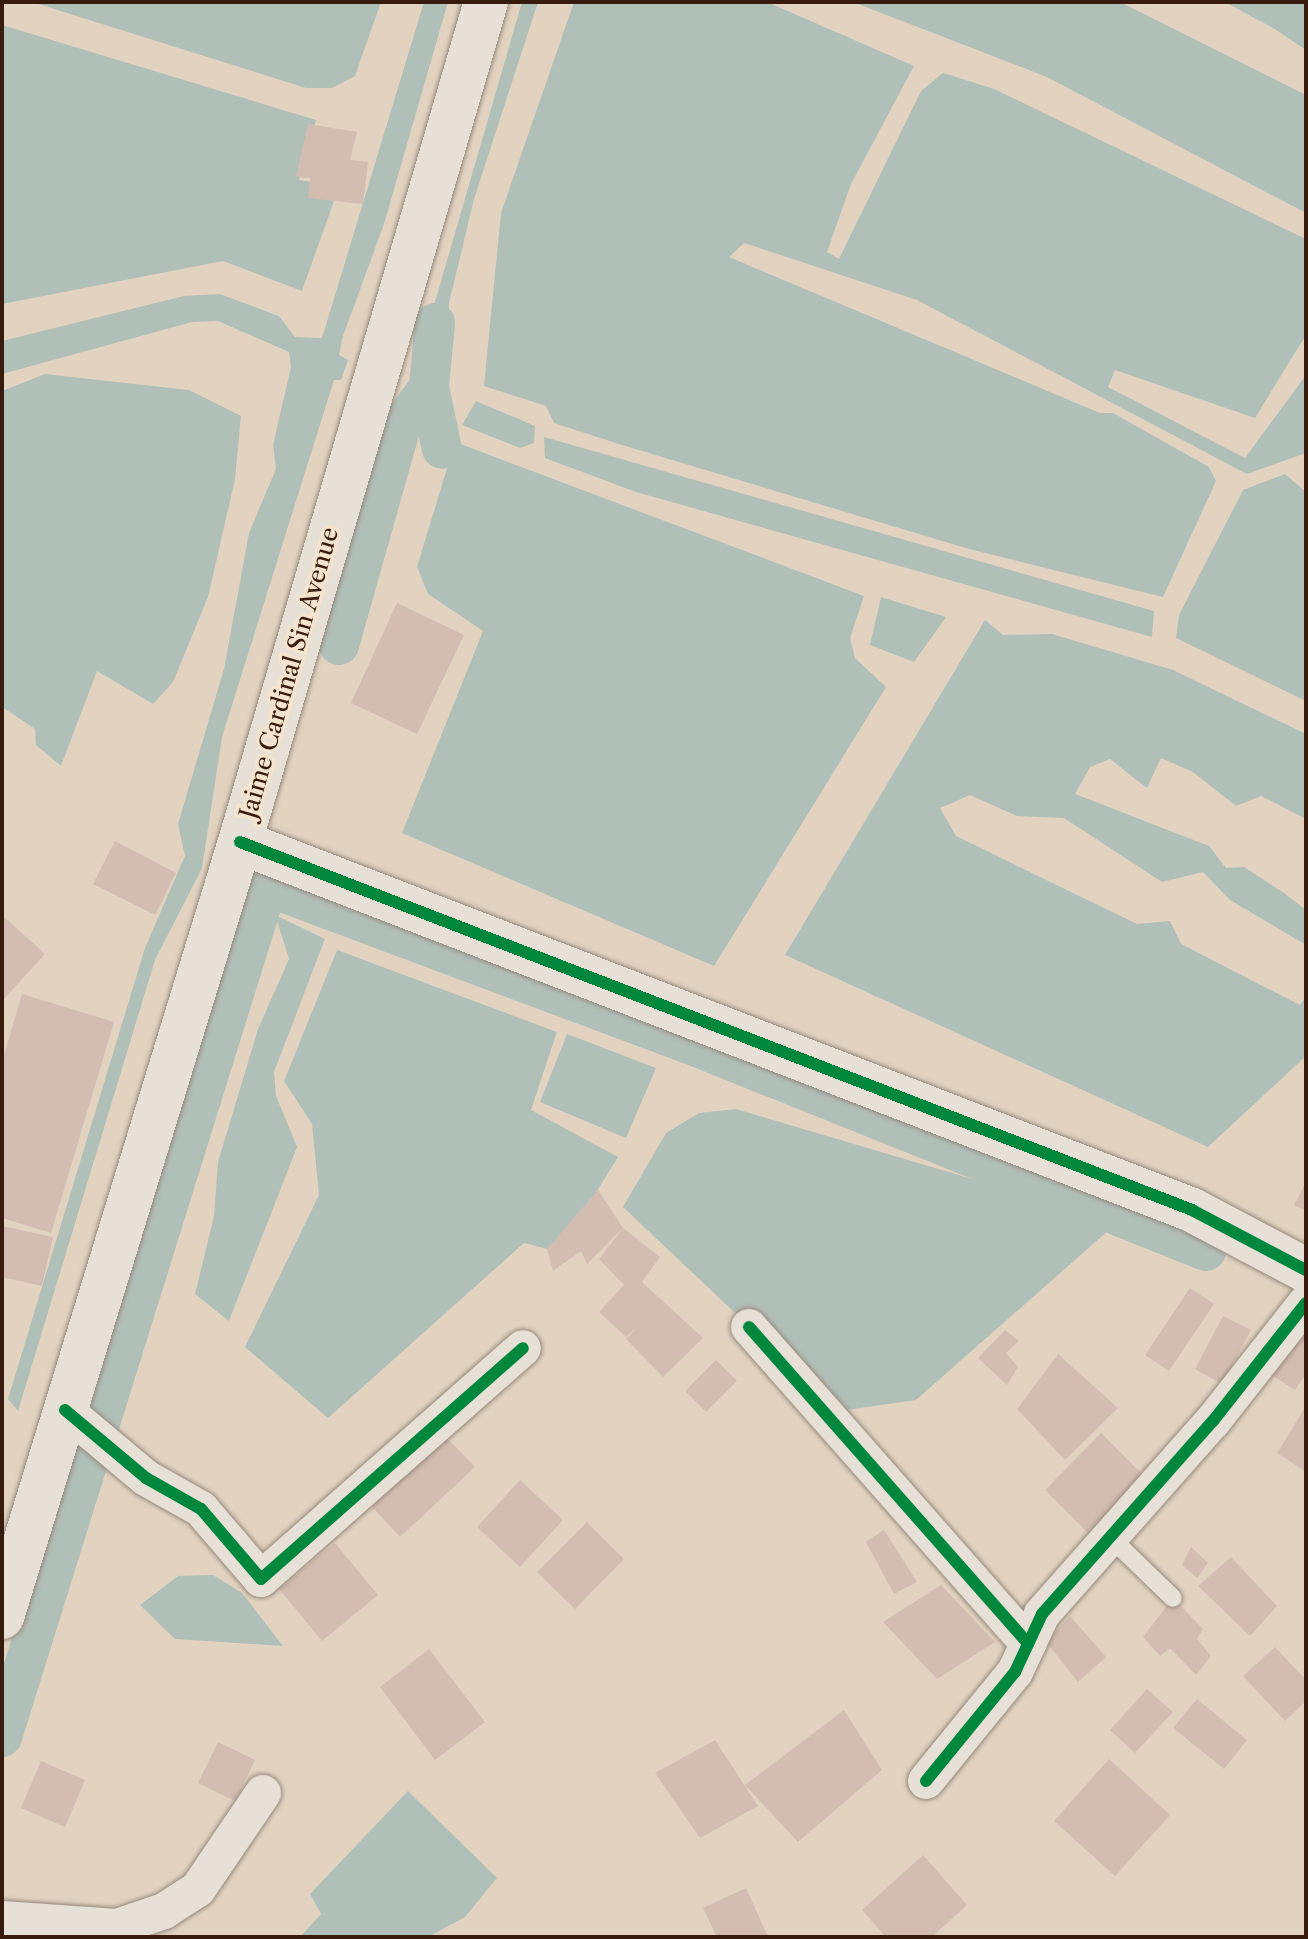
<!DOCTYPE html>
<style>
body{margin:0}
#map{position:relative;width:1308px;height:1939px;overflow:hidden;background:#e1d3c0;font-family:"Libre Caslon Text",serif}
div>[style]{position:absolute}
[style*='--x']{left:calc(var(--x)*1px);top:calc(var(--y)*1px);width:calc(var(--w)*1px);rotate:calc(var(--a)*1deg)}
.water>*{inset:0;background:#b1bfb9}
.canal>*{height:40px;margin:-20px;padding:0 20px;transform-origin:20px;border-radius:20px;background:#b1bfb9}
.building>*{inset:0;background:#d3bdb3}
.roads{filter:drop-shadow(0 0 2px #95897c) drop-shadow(0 0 2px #95897c)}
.service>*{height:18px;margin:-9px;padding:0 9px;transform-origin:9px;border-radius:9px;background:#e7e0d6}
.minor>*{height:36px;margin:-18px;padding:0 18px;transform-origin:18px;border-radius:18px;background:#e7e0d6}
.tertiary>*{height:44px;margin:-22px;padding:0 22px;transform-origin:22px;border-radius:22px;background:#e7e0d6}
.secondary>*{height:44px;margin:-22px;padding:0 22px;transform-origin:22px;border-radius:22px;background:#e7e0d6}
.cycleway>*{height:12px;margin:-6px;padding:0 6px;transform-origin:6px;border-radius:6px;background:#00873e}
span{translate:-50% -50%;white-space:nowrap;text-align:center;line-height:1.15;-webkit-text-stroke:7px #f5e4cd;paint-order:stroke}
.street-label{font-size:24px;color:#371c0d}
.frame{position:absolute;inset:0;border:4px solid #371c0d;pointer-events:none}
</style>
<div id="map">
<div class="water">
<i style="clip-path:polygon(32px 2px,381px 2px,355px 76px,332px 88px,306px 88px)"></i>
<i style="clip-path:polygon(424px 2px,448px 2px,384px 224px,342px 339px,339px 355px,348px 360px,341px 380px,334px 380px,222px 737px,202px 868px,155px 960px,18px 1411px,8px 1399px,145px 948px,185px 856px,178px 824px,224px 669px,249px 533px,276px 469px,273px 445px,291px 367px,289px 352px,218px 321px,192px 322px,2px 374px,2px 341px,184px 296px,220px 294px,279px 316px,295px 337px,322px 338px)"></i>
<i style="clip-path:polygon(522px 2px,538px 2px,474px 199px,449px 303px,445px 378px,415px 371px)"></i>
<i style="clip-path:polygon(574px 2px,767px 2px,914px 66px,851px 184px,827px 252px,839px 259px,921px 91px,943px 73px,994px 89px,1306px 239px,1306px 335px,1255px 418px,1115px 370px,1108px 387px,1245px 458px,1306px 375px,1306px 453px,1247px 474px,917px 300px,744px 243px,729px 257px,1100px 413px,1113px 413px,1209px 467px,1216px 481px,1163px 597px,969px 549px,622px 445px,554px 423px,546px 406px,484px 386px,501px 213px)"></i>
<i style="clip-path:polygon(853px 2px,1120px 2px,1306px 95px,1306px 213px,1047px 77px)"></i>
<i style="clip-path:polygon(1225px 2px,1306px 2px,1306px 50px,1273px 28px)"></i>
<i style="clip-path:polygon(2px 25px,316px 120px,299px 180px,339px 187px,302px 291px,223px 261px,2px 304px)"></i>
<i style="clip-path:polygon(45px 374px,189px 390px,241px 416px,235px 479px,208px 597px,173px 682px,153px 704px,97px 671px,61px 766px,36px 745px,35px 729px,2px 707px,2px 391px)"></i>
<i style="clip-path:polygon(476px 401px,535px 426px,534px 443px,520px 448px,462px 425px)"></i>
<i style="clip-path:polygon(544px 437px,1154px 611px,1152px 637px,636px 492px,545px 458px)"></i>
<i style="clip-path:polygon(455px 442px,864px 596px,850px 638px,855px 658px,886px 687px,714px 966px,402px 833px,483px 631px,428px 594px,417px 567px)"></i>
<i style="clip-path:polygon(1285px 474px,1306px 492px,1306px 701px,1176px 638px,1179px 615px,1243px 490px)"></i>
<i style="clip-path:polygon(881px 597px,946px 617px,914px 662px,870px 645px)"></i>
<i style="clip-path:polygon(985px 620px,1003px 635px,1052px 634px,1173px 670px,1306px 734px,1306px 819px,1261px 796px,1236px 806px,1193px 772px,1161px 758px,1147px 788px,1110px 759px,1090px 767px,1075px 794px,1209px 846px,1226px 868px,1244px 867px,1284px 893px,1306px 910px,1306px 945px,1230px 900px,1203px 872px,1162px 882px,1064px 818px,1017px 816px,970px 795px,940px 808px,956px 836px,1137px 924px,1170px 921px,1181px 944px,1300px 1005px,1306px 996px,1306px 1056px,1208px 1147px,785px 955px)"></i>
<i style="clip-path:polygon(275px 915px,325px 939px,274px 1072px,276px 1096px,297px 1147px,229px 1321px,195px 1294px,214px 1216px,218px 1162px,258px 1029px,289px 959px)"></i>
<i style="clip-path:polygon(337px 950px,557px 1032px,531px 1110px,618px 1157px,559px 1252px,524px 1243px,328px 1418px,245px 1347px,319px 1195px,312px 1124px,284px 1081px)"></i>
<i style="clip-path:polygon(567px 1034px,656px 1068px,626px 1138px,540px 1102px)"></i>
<i style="clip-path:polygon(736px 1109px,1118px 1222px,916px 1400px,839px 1411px,623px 1207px,666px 1133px,699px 1113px)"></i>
<i style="clip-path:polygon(213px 1575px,242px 1593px,283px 1646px,175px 1639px,140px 1605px,178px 1576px)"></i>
<i style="clip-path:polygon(408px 1791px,497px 1878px,465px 1917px,428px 1937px,300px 1937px,321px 1914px,310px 1894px)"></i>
</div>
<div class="canal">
<i style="--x:435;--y:323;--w:64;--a:95.4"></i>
<i style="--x:429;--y:387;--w:63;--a:78.2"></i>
<i style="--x:339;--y:645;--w:228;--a:-74.2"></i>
<i style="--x:401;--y:426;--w:48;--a:-54.3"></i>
<i style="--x:251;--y:890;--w:26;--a:0"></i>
<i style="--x:277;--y:890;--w:438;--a:20.5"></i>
<i style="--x:687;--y:1043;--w:559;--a:21.84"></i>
<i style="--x:2;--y:1737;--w:883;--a:-72.67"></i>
</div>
<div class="building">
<i style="clip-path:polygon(308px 124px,357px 132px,350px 160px,368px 162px,363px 204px,308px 198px,310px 178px,296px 177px)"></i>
<i style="clip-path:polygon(397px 603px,464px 635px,417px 734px,351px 703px)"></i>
<i style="clip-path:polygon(115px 841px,176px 873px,155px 915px,93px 884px)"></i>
<i style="clip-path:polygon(2px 915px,45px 954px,2px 1001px)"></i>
<i style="clip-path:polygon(22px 994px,114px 1022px,51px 1233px,2px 1218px,2px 1062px)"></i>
<i style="clip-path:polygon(1306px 1182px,1306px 1211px,1294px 1205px)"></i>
<i style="clip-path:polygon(598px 1190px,623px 1228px,587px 1264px,581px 1251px,553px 1271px,547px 1249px)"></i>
<i style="clip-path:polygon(2px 1226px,53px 1237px,42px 1286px,2px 1277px)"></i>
<i style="clip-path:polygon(623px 1228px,660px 1257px,642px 1282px,703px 1338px,663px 1377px,626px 1339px,636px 1328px,626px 1337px,599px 1312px,624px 1285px,599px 1259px)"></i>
<i style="clip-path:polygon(1190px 1288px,1214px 1304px,1169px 1371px,1145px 1355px)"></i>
<i style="clip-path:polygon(1223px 1316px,1251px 1330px,1222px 1384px,1195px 1369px)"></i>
<i style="clip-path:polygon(1306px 1328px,1306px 1374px,1295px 1390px,1250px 1361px)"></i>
<i style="clip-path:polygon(1005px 1330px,1019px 1341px,1006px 1353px,1018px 1367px,1007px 1385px,978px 1358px)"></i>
<i style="clip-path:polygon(1058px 1354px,1118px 1408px,1065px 1460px,1017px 1409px)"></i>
<i style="clip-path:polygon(716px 1360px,737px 1381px,706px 1412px,685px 1391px)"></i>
<i style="clip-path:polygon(1306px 1406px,1306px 1472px,1277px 1453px)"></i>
<i style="clip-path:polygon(439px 1430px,475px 1467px,400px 1537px,365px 1499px)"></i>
<i style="clip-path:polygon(1101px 1433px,1148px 1480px,1091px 1536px,1045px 1490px)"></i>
<i style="clip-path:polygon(520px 1480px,563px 1520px,520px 1567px,477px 1527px)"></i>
<i style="clip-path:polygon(587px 1522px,624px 1559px,575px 1609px,537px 1572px)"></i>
<i style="clip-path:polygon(884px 1530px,917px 1582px,894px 1594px,866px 1542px)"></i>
<i style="clip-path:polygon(335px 1543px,378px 1595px,322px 1641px,279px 1589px)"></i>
<i style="clip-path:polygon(1191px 1547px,1208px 1563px,1197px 1578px,1182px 1565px)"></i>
<i style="clip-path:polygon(1231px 1557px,1277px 1606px,1250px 1636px,1198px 1586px)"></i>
<i style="clip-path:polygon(941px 1585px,995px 1642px,937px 1679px,883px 1622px)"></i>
<i style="clip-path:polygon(1173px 1598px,1203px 1629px,1197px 1639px,1211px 1656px,1196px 1675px,1170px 1648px,1160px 1656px,1143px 1637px)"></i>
<i style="clip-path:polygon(1070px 1616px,1106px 1657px,1078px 1682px,1046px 1642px)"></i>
<i style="clip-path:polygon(1275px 1647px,1306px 1680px,1306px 1701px,1285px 1721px,1243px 1676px)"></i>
<i style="clip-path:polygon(429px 1649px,485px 1722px,435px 1760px,380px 1687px)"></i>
<i style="clip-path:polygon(1147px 1689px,1173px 1712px,1135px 1753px,1110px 1730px)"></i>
<i style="clip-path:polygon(1197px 1699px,1247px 1740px,1224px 1769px,1173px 1728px)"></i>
<i style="clip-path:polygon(844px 1710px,882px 1770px,798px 1842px,745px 1785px)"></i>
<i style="clip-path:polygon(715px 1740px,758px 1806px,700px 1838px,655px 1773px)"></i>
<i style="clip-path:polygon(218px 1742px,255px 1760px,235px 1801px,198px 1783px)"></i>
<i style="clip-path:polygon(1109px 1759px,1170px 1815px,1115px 1876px,1054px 1821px)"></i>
<i style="clip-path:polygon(41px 1761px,85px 1780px,65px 1827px,21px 1808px)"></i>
<i style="clip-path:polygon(923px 1855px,967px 1905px,932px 1937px,886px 1937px,862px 1910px)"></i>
<i style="clip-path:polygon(746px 1888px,768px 1937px,717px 1937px,703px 1908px)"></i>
</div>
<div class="roads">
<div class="service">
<i style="--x:1111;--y:1538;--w:86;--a:44.1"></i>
</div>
<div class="minor">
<i style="--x:749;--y:1327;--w:422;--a:48.6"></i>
<i style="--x:65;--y:1410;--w:106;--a:40"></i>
<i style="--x:146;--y:1478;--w:63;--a:29.4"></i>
<i style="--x:201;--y:1509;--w:92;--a:49.4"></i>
<i style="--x:261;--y:1579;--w:349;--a:-41.4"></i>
<i style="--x:926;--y:1781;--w:141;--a:-50.8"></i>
<i style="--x:1015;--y:1672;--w:64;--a:-65"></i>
<i style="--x:1042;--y:1614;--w:258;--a:-48.5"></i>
<i style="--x:1213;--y:1421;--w:150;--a:-51.8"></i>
<i style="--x:2;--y:1919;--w:115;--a:4"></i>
<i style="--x:117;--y:1927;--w:50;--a:-18.8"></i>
<i style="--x:164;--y:1911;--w:40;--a:-32.9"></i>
<i style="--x:198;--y:1889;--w:116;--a:-55.9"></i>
</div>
<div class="tertiary">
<i style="--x:240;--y:842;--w:1021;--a:21.13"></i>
<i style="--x:1192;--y:1210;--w:129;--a:27.8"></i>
</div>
<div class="secondary">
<i style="--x:2;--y:1617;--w:811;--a:-72.93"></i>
<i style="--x:240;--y:842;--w:875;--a:-73.68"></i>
</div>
</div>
<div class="cycleway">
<i style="--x:240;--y:842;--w:1021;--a:21.13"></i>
<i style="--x:1192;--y:1210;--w:129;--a:27.8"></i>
<i style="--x:749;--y:1327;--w:422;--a:48.6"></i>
<i style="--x:65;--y:1410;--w:106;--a:40"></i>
<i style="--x:146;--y:1478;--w:63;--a:29.4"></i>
<i style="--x:201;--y:1509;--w:92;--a:49.4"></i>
<i style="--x:261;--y:1579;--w:349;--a:-41.4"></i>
<i style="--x:926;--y:1781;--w:141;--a:-50.8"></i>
<i style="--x:1015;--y:1672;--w:64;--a:-65"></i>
<i style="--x:1042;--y:1614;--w:258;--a:-48.5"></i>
<i style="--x:1213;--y:1421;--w:150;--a:-51.8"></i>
</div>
<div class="street-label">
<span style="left:289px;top:673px;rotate:-74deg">Jaime Cardinal Sin Avenue</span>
</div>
<div class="frame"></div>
</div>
